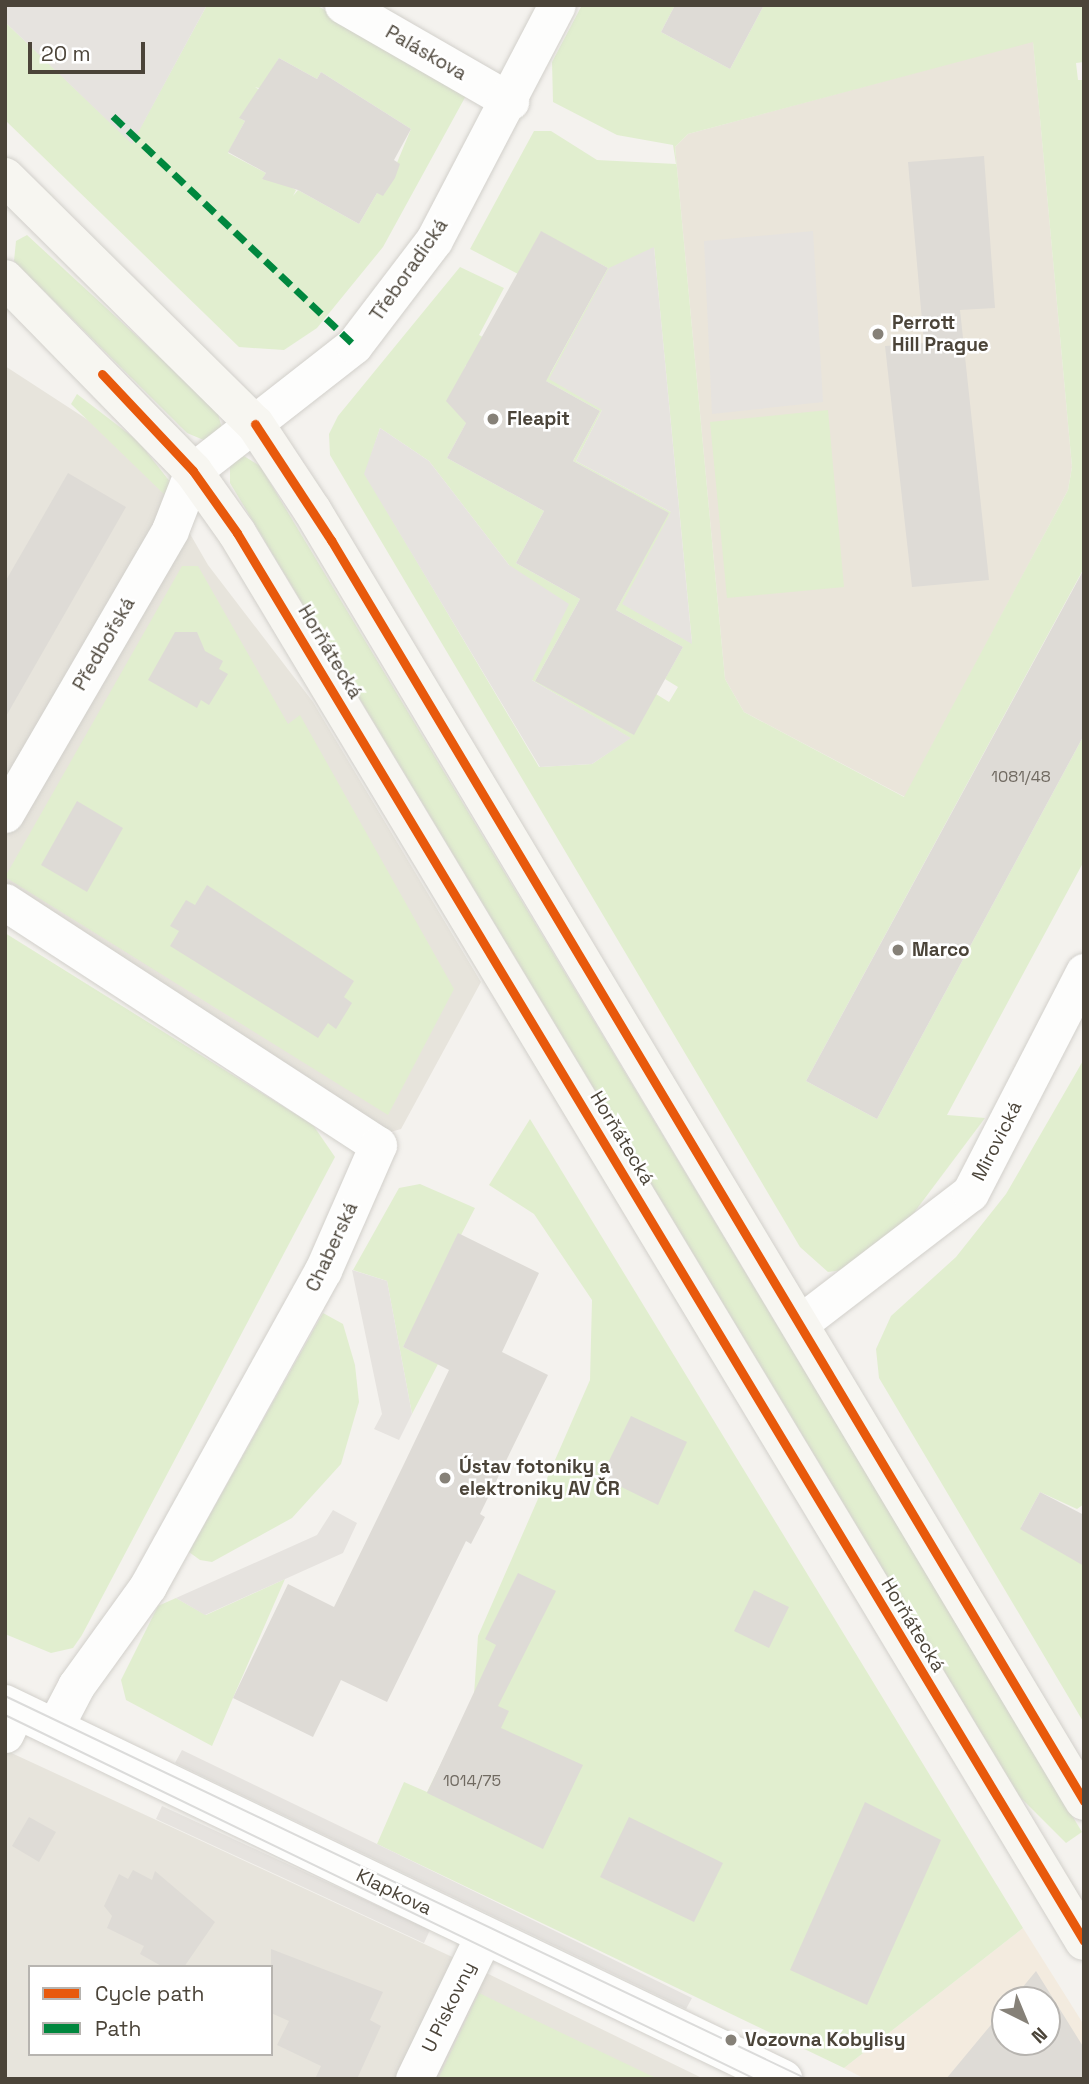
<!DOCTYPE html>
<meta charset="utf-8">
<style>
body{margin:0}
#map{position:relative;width:1089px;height:2084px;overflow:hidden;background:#f4f2ee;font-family:"Space Grotesk",sans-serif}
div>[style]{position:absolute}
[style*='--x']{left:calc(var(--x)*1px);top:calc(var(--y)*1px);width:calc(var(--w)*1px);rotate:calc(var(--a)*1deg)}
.residential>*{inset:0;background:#e7e4dc}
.commercial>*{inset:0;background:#f3ebdf}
.education>*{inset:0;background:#eae5da}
.green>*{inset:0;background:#e1eecf}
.parking>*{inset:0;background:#e6e3df}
.building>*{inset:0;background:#dedbd6}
.roads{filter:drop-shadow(0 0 2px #d2d0cb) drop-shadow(0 0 2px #d2d0cb)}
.minor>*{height:37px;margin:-18.5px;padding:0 18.5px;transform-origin:18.5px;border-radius:18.5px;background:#fdfdfc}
.tertiary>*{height:38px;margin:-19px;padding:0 19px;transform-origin:19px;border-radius:19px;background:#fdfdfc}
.secondary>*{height:38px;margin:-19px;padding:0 19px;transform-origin:19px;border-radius:19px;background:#f7f6f1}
.tram>*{height:2px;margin:-1px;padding:0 1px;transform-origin:1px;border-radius:1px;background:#dbdbda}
.quiet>*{height:7px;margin-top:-3.5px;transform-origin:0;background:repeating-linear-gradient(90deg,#00873e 0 14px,transparent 0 21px)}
.cycleway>*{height:9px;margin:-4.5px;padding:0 4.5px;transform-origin:4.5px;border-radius:4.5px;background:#e8590c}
.dots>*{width:19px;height:19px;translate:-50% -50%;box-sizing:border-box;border:4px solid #fff;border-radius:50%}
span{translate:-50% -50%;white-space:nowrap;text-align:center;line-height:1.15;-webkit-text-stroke:5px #fff;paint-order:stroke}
.number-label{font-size:16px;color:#706a61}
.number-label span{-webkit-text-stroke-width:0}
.street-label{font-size:19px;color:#4b4439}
.poi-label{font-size:19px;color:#4b4439;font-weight:700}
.left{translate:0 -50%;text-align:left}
.frame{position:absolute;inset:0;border:7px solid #4b4439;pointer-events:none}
.legend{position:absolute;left:28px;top:1965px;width:245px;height:91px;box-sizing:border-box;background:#fff;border:2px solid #b7b4b0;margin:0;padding:9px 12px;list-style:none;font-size:21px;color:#4b4439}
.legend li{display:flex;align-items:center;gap:14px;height:35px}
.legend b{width:35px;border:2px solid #b7b4b0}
.north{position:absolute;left:991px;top:1986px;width:70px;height:70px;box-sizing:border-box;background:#fff;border:2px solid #b7b4b0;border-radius:50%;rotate:137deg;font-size:19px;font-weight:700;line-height:28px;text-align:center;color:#4b4439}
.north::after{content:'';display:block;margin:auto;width:24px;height:32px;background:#868178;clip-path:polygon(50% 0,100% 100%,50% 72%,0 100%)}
.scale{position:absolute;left:28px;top:42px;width:117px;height:32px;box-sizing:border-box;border:4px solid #4b4439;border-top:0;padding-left:9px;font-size:21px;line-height:24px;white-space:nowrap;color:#4b4439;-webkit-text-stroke:5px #fff;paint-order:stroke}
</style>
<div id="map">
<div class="residential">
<i style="clip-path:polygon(5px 366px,108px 433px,171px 501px,208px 565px,313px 702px,481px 982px,401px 1129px,345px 1145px,5px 921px)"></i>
<i style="clip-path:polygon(evenodd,5px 1750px,474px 1967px,704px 2079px,5px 2079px,5px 1750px,30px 1967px,271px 1967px,271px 2054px,30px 2054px,30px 1967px)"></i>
</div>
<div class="commercial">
<i style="clip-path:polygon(evenodd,1023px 1928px,1084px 2025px,1084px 2079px,865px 2079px,844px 2068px,1023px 1928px,1005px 2000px,1047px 2000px,1047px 2042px,1005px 2042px,1005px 2000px)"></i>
</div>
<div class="education">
<i style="clip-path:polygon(1033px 41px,1072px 467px,1068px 490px,905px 797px,744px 712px,725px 679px,675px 147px,688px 134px)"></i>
</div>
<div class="green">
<i style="clip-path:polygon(evenodd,207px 5px,316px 5px,468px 92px,383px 247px,317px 328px,284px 350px,239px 347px,5px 120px,5px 22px,132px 143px,207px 5px,279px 58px,317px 79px,321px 72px,411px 129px,384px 194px,377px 193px,359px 224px,298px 190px,293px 196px,296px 190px,267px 174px,262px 180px,266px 173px,228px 153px,245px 121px,239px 118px,246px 119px,261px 91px,255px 87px,262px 89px,279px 58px)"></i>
<i style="clip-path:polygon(evenodd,582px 5px,675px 5px,661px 32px,730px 69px,764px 5px,1084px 5px,1084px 62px,1076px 63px,1078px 80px,1084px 80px,1084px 568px,806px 1081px,877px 1119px,1084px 735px,1084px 861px,947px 1115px,985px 1118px,907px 1222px,843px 1270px,828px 1272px,800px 1247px,330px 455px,329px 434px,338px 416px,460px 267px,504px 288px,479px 335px,550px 374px,608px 268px,541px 232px,518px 274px,470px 249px,534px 131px,551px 131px,597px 160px,676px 164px,673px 145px,617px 135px,553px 102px,552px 62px,582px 5px,1033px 42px,1072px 467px,1068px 490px,904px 797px,744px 712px,725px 679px,675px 147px,688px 134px,1033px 42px,582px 5px,654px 247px,692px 643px,692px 644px,671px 512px,576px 461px,602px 410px,654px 247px,582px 5px,466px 365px,482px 374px,535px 375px,600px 411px,573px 461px,668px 513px,616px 610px,683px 647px,665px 679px,678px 687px,669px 702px,656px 694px,535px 681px,580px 599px,516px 563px,544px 511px,447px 458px,483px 392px,453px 408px,449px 403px,466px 365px,582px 5px,380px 428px,429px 461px,509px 565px,532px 680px,630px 738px,592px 764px,539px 767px,365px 474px,380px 428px)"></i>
<i style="clip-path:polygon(27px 235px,217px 410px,222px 429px,206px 441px,187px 433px,14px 261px,16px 241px)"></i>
<i style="clip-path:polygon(77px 394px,138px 441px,171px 483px,171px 501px,71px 404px)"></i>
<i style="clip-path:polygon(828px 410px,844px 587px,727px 598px,710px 422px)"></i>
<i style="clip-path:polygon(244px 456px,260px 466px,1082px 1832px,1066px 1843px,1020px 1797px,230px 483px,230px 464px)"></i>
<i style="clip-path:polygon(182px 566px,198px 566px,288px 724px,300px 715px,454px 989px,388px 1115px,5px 877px)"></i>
<i style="clip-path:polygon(5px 933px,313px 1125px,335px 1157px,82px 1635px,73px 1648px,51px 1653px,5px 1634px)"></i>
<i style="clip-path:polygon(1084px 1059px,1084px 1504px,1077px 1509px,1040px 1492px,1021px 1527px,1084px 1563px,1084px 1723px,879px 1378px,876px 1349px,891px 1316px,956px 1257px,1006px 1194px)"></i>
<i style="clip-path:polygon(530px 1119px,1023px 1928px,844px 2068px,377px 1844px,404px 1782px,427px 1792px,465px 1715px,474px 1695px,478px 1636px,590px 1380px,592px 1300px,534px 1214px,489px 1185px)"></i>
<i style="clip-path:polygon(420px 1184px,475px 1208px,403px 1347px,438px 1364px,412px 1414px,387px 1281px,353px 1270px,399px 1188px)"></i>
<i style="clip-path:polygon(323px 1313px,343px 1324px,355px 1365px,359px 1402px,341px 1464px,292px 1518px,212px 1562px,200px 1560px,189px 1552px)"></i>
<i style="clip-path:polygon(285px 1579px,212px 1746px,126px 1700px,121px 1680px,158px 1606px,176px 1598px,206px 1615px)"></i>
<i style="clip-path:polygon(479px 1993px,568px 2036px,658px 2079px,438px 2079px)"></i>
</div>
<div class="parking">
<i style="clip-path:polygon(5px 5px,207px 5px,132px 144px,5px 22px)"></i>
<i style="clip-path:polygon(813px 231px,823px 402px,712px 414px,704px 241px)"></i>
<i style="clip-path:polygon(654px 247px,692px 644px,622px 604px,671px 512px,576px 461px,602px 410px,549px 379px,609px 268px)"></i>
<i style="clip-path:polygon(380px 428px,429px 461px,509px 565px,569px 604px,532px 680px,631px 738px,592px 764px,540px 767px,364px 474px)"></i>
<i style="clip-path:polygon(352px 1270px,387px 1281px,412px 1414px,399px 1440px,374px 1429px,382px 1414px)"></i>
<i style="clip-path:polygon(333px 1510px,357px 1523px,343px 1553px,205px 1615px,176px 1598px,317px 1535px)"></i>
<i style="clip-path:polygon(182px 1750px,377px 1844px,692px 1998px,686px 2009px,175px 1763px)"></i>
<i style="clip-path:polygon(162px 1806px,430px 1930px,424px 1943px,156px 1819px)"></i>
</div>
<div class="building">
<i style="clip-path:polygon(675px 5px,764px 5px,730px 69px,661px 32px)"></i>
<i style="clip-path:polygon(279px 58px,317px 79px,321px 72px,411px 129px,394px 160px,400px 164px,395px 178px,383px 196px,377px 193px,359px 224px,298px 190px,262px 179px,266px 173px,228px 152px,245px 121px,239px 118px)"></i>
<i style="clip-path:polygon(984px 156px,995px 308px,960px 310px,989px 580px,912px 587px,885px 346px,924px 343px,908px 162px)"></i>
<i style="clip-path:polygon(541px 231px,608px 268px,546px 381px,600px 411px,573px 461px,669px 513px,616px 610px,683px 647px,634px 735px,535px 681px,580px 599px,516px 563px,544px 511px,447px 458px,466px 423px,446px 401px)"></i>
<i style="clip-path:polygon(68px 473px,126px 507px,5px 718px,5px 582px)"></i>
<i style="clip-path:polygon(1084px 569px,1084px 735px,877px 1119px,806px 1081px)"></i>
<i style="clip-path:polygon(175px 632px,197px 632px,205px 651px,223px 661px,219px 669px,228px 674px,209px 705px,201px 700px,197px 708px,148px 680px)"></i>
<i style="clip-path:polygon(77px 801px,123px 828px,87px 892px,41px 865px)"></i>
<i style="clip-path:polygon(207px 885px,354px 981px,344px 997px,352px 1003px,336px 1029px,328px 1023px,318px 1038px,170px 946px,179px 931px,170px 926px,186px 900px,195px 905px)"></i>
<i style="clip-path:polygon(458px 1233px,539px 1273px,502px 1352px,548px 1375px,480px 1514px,485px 1517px,471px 1544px,466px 1541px,387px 1702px,341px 1680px,313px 1737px,233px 1698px,288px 1584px,334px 1607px,403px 1466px,449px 1370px,403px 1347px)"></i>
<i style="clip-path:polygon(631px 1416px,687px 1442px,658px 1505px,601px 1477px)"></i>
<i style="clip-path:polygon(1040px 1492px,1084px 1515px,1084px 1566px,1020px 1529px)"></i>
<i style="clip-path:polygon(518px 1573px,556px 1591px,498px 1706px,509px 1711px,501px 1728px,583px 1765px,543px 1849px,427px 1793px,496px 1645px,485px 1639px)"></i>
<i style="clip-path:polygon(754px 1590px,789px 1607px,769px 1648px,734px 1631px)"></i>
<i style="clip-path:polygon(865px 1802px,941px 1840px,867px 2005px,790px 1970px)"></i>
<i style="clip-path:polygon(29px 1817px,56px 1832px,39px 1862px,12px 1846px)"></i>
<i style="clip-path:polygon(629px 1817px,723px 1863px,694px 1922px,600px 1877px)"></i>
<i style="clip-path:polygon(133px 1870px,152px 1880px,155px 1871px,215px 1922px,184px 1967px,163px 1967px,140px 1954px,144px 1946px,107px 1928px,112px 1916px,104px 1906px,119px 1874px,128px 1879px)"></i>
<i style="clip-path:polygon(271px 1949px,383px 1992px,370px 2020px,381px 2026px,357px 2079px,315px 2079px,321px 2066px,277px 2045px,289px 2021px,271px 2013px)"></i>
<i style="clip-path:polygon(1036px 1971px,1084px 2048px,1084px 2079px,946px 2079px,1005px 2008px,1005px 2042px,1047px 2042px,1047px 2000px,1012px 2000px)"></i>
</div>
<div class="roads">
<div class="minor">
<i style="--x:343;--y:5;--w:193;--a:29.9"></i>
<i style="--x:5;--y:814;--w:328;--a:-59.8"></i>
<i style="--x:170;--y:530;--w:63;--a:-68.7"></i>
<i style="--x:193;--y:471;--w:204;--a:-38"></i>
<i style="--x:354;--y:345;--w:132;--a:-52.7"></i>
<i style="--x:434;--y:240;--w:265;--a:-62.4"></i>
<i style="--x:5;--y:902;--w:445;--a:33.1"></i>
<i style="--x:378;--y:1145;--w:137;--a:113.7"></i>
<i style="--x:323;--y:1270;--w:361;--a:119"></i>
<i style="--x:148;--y:1586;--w:123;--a:125.8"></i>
<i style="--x:76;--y:1686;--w:47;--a:117.6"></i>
<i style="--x:799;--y:1324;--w:215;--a:-37.5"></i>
<i style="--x:970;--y:1193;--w:249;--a:-62.7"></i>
<i style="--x:5;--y:1734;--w:26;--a:-65"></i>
<i style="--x:414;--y:2079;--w:160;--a:-64.1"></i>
</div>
<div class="tertiary">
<i style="--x:5;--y:1704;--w:864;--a:25.73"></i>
</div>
<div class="secondary">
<i style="--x:5;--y:177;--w:351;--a:44.7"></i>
<i style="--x:255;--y:424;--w:103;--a:56.5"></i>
<i style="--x:312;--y:510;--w:1504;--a:59.12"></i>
<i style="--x:5;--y:279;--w:269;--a:45.6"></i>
<i style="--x:193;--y:471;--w:76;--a:54.6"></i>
<i style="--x:237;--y:533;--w:1643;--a:58.97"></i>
</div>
</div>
<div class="tram">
<i style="--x:5;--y:1696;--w:889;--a:25.53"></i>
<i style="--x:5;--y:1715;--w:834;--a:25.89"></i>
</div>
<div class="quiet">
<i style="--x:113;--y:116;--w:332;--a:43.5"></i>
</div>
<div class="cycleway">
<i style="--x:102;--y:374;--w:133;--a:46.8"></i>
<i style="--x:193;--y:471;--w:76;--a:54.6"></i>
<i style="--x:237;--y:533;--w:1643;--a:58.97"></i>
<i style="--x:255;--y:424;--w:139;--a:56.8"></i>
<i style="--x:331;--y:540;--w:1469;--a:59.16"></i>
</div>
<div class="dots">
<i style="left:878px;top:334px;background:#868178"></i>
<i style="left:493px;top:419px;background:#868178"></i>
<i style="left:898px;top:950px;background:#868178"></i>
<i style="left:445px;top:1478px;background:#868178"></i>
<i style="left:731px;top:2040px;background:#868178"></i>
</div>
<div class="number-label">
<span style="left:1021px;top:777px">1081/48</span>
<span style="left:472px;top:1781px">1014/75</span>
</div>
<div class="street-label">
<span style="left:426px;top:53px;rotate:30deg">Paláskova</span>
<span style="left:409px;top:270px;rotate:-55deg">Třeboradická</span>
<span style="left:104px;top:644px;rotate:-60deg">Předbořská</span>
<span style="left:330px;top:652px;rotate:59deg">Horňátecká</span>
<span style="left:622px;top:1138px;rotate:59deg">Horňátecká</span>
<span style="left:997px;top:1141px;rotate:-63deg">Mirovická</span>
<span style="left:332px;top:1247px;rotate:-65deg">Chaberská</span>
<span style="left:913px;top:1625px;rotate:59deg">Horňátecká</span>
<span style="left:394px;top:1892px;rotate:26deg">Klapkova</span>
<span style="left:449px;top:2007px;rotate:-64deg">U Pískovny</span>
</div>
<div class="poi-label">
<span class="left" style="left:892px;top:334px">Perrott<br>Hill Prague</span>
<span class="left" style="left:507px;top:419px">Fleapit</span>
<span class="left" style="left:912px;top:950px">Marco</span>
<span class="left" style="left:459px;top:1478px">Ústav fotoniky a<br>elektroniky AV ČR</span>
<span class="left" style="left:745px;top:2040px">Vozovna Kobylisy</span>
</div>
<div class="frame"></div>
<ul class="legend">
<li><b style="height:9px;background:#e8590c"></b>Cycle path</li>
<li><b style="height:9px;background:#00873e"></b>Path</li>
</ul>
<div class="north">N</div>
<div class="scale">20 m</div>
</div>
